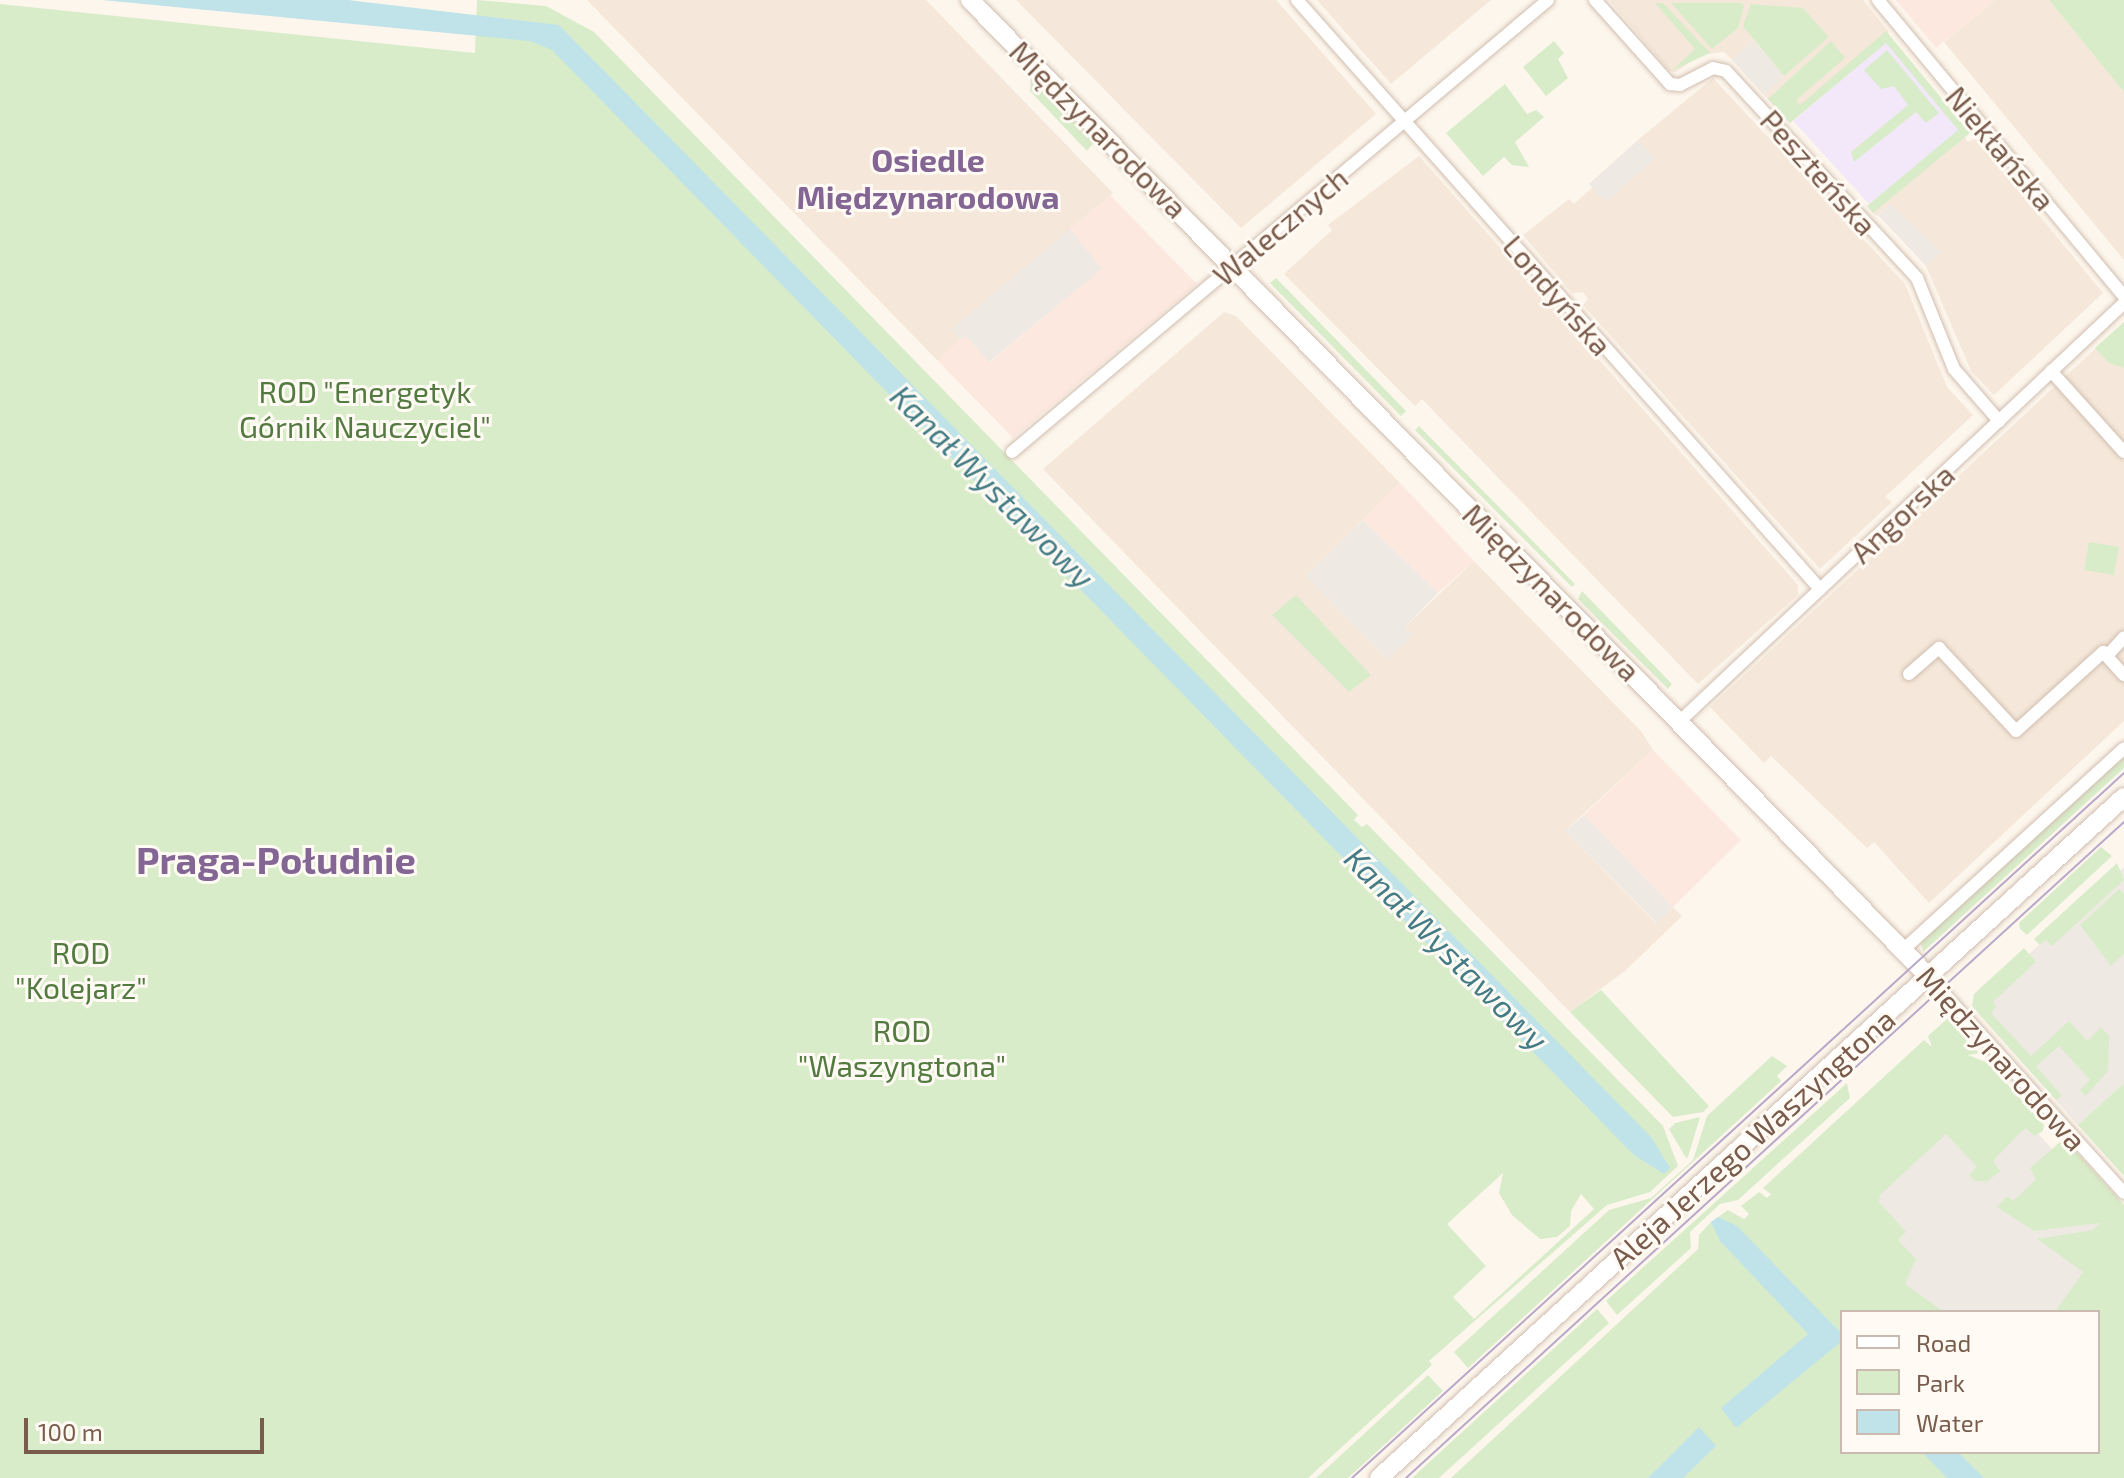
<!DOCTYPE html>
<meta charset="utf-8">
<style>
body{margin:0}
#map{position:relative;width:2124px;height:1478px;overflow:hidden;background:#fdf6ec;font-family:"Exo 2",sans-serif}
div>[style]{position:absolute}
[style*='--x']{left:calc(var(--x)*1px);top:calc(var(--y)*1px);width:calc(var(--w)*1px);rotate:calc(var(--a)*1deg)}
.residential>*{inset:0;background:#f5e8da}
.commercial>*{inset:0;background:#fde8e0}
.industrial>*{inset:0;background:#efe9e4}
.education>*{inset:0;background:#f3e8fa}
.green>*{inset:0;background:#d8ecc9}
.water>*{inset:0;background:#bfe3e8}
.roads{filter:drop-shadow(0 0 2px #d1beb0) drop-shadow(0 0 2px #d1beb0)}
.street>*{height:12px;margin:-6px;padding:0 6px;transform-origin:6px;border-radius:6px;background:#fff}
.secondary>*{height:18px;margin:-9px;padding:0 9px;transform-origin:9px;border-radius:9px;background:#fff}
.tram>*{height:2px;margin:-1px;padding:0 1px;transform-origin:1px;border-radius:1px;background:#b9a8c9}
span{translate:-50% -50%;white-space:nowrap;text-align:center;line-height:1.15;-webkit-text-stroke:6px #fffaf3;paint-order:stroke}
.street-label{font-size:30px;color:#7a5c4d}
.park-label{font-size:30px;color:#537a41}
.neighbourhood-label{font-size:32px;color:#846695;font-weight:700}
.water-label{font-size:32px;color:#437c86;font-style:italic}
.district-label{font-size:38px;color:#846695;font-weight:700}
.legend{position:absolute;left:1840px;top:1310px;width:260px;height:144px;box-sizing:border-box;background:#fffaf3;border:2px solid #cabbb1;margin:0;padding:10px 14px;list-style:none;font-size:24px;color:#7a5c4d}
.legend li{display:flex;align-items:center;gap:16px;height:40px}
.legend b{width:40px;border:2px solid #cabbb1}
.scale{position:absolute;left:24px;top:1418px;width:240px;height:36px;box-sizing:border-box;border:4px solid #7a5c4d;border-top:0;padding-left:10px;font-size:24px;line-height:28px;white-space:nowrap;color:#7a5c4d;-webkit-text-stroke:6px #fffaf3;paint-order:stroke}
</style>
<div id="map">
<div class="residential">
<i style="clip-path:polygon(587px 0,926px 0,1113px 193px,953px 329px,961px 339px,938px 361px)"></i>
<i style="clip-path:polygon(1016px 0,1276px 0,1376px 114px,1241px 228px)"></i>
<i style="clip-path:polygon(1317px 0,1491px 0,1391px 84px)"></i>
<i style="clip-path:polygon(1609px 0,1863px 0,1889px 32px,1790px 123px,1764px 95px,1784px 76px,1753px 40px,1732px 60px,1724px 52px,1700px 55px,1676px 72px,1669px 71px)"></i>
<i style="clip-path:polygon(1995px 0,2049px 0,2124px 92px,2124px 260px,1944px 42px)"></i>
<i style="clip-path:polygon(1713px 78px,1905px 284px,1947px 387px,1973px 415px,1885px 497px,1892px 502px,1820px 569px,1583px 305px,1588px 299px,1583px 292px,1572px 293px,1523px 235px,1569px 199px,1574px 204px,1593px 187px,1606px 201px,1654px 159px,1638px 140px)"></i>
<i style="clip-path:polygon(1959px 130px,1968px 142px,1976px 138px,2103px 293px,1994px 395px,1971px 371px,1926px 266px,1939px 253px,1891px 204px,1876px 216px,1867px 206px)"></i>
<i style="clip-path:polygon(1419px 156px,1798px 585px,1798px 595px,1698px 684px,1422px 399px,1415px 406px,1284px 274px,1332px 230px,1328px 225px)"></i>
<i style="clip-path:polygon(1224px 312px,1236px 316px,1400px 483px,1306px 576px,1387px 659px,1413px 635px,1405px 627px,1474px 561px,1641px 731px,1653px 750px,1565px 831px,1656px 923px,1673px 907px,1682px 916px,1626px 970px,1570px 1012px,1043px 469px)"></i>
<i style="clip-path:polygon(2124px 322px,2124px 721px,1929px 903px,1874px 842px,1867px 848px,1771px 756px,1764px 763px,1710px 707px)"></i>
</div>
<div class="commercial">
<i style="clip-path:polygon(1896px 0,1995px 0,1936px 48px)"></i>
<i style="clip-path:polygon(1110px 195px,1197px 284px,1013px 438px,938px 361px,965px 335px,990px 362px,1101px 269px,1070px 229px)"></i>
<i style="clip-path:polygon(1400px 483px,1474px 561px,1438px 593px,1363px 520px)"></i>
<i style="clip-path:polygon(1653px 750px,1741px 840px,1673px 907px,1584px 815px)"></i>
</div>
<div class="industrial">
<i style="clip-path:polygon(1753px 40px,1784px 76px,1764px 95px,1732px 60px)"></i>
<i style="clip-path:polygon(1638px 140px,1655px 159px,1605px 202px,1589px 184px)"></i>
<i style="clip-path:polygon(1891px 204px,1941px 252px,1926px 266px,1878px 215px)"></i>
<i style="clip-path:polygon(1070px 229px,1102px 269px,989px 362px,965px 335px,961px 339px,952px 329px)"></i>
<i style="clip-path:polygon(1363px 520px,1438px 593px,1405px 627px,1414px 635px,1387px 659px,1306px 576px)"></i>
<i style="clip-path:polygon(1584px 815px,1673px 907px,1657px 923px,1565px 831px)"></i>
<i style="clip-path:polygon(2124px 867px,2124px 1083px,2078px 1125px,1972px 1006px)"></i>
<i style="clip-path:polygon(1981px 1069px,2124px 1230px,2074px 1312px,1922px 1312px,1858px 1213px)"></i>
</div>
<div class="education">
<i style="clip-path:polygon(1886px 42px,1959px 130px,1869px 204px,1793px 121px)"></i>
</div>
<div class="green">
<i style="clip-path:polygon(evenodd,477px 0,546px 6px,594px 32px,1358px 815px,1354px 820px,1362px 827px,1367px 824px,1663px 1126px,1678px 1166px,1650px 1192px,1607px 1205px,1429px 1361px,1432px 1365px,1308px 1478px,0 1478px,0 4px,475px 53px,477px 0,1503px 1173px,1499px 1193px,1512px 1215px,1540px 1239px,1557px 1237px,1570px 1226px,1571px 1211px,1581px 1194px,1594px 1209px,1474px 1319px,1453px 1297px,1486px 1266px,1447px 1224px,1503px 1173px)"></i>
<i style="clip-path:polygon(2049px 0,2124px 0,2124px 92px,2101px 64px)"></i>
<i style="clip-path:polygon(1655px 3px,1663px 3px,1710px 53px,1671px 71px,1695px 49px)"></i>
<i style="clip-path:polygon(1671px 3px,1742px 3px,1744px 6px,1738px 28px,1712px 49px)"></i>
<i style="clip-path:polygon(1751px 4px,1803px 8px,1829px 37px,1784px 76px,1743px 26px)"></i>
<i style="clip-path:polygon(1886px 31px,1970px 133px,1873px 213px,1867px 206px,1958px 130px,1886px 43px,1790px 123px,1768px 99px,1831px 41px,1845px 58px,1796px 100px,1800px 105px)"></i>
<i style="clip-path:polygon(1554px 41px,1564px 53px,1558px 59px,1568px 78px,1546px 96px,1523px 67px)"></i>
<i style="clip-path:polygon(1887px 50px,1939px 113px,1926px 123px,1916px 112px,1854px 162px,1851px 152px,1908px 105px,1894px 86px,1881px 89px,1864px 70px)"></i>
<i style="clip-path:polygon(1031px 78px,1094px 142px,1087px 151px,1030px 91px)"></i>
<i style="clip-path:polygon(1505px 84px,1527px 114px,1536px 110px,1544px 117px,1515px 142px,1529px 167px,1512px 165px,1504px 157px,1483px 176px,1446px 133px)"></i>
<i style="clip-path:polygon(1276px 278px,1406px 411px,1401px 416px,1270px 283px)"></i>
<i style="clip-path:polygon(2124px 322px,2124px 368px,2109px 363px,2095px 348px)"></i>
<i style="clip-path:polygon(1419px 426px,1575px 584px,1572px 587px,1415px 430px)"></i>
<i style="clip-path:polygon(2089px 542px,2119px 547px,2114px 575px,2084px 570px)"></i>
<i style="clip-path:polygon(1582px 591px,1672px 684px,1668px 689px,1578px 599px)"></i>
<i style="clip-path:polygon(1296px 595px,1371px 675px,1349px 692px,1272px 615px)"></i>
<i style="clip-path:polygon(2124px 757px,2124px 768px,1923px 952px,1921px 942px)"></i>
<i style="clip-path:polygon(2101px 847px,2112px 856px,2027px 935px,2020px 929px,2019px 923px)"></i>
<i style="clip-path:polygon(2117px 863px,2124px 880px,2052px 946px,2046px 940px,2040px 945px,2034px 939px)"></i>
<i style="clip-path:polygon(2119px 889px,2124px 894px,2124px 954px,2111px 966px,2080px 925px)"></i>
<i style="clip-path:polygon(2024px 948px,2036px 962px,1993px 1002px,1996px 1007px,1991px 1013px,2031px 1056px,2069px 1021px,2087px 1041px,2101px 1027px,2109px 1036px,2108px 1071px,2086px 1096px,2080px 1090px,2090px 1080px,2059px 1046px,2036px 1066px,2062px 1096px,2056px 1100px,1972px 1006px,1974px 994px)"></i>
<i style="clip-path:polygon(1601px 990px,1709px 1106px,1703px 1112px,1673px 1117px,1570px 1012px)"></i>
<i style="clip-path:polygon(1948px 1018px,1979px 1053px,1968px 1055px,1988px 1063px,2044px 1125px,2043px 1131px,2034px 1136px,2026px 1128px,2018px 1135px,1993px 1161px,2000px 1171px,1988px 1181px,1975px 1181px,1969px 1175px,1977px 1167px,1946px 1134px,1880px 1195px,1879px 1202px,1906px 1232px,1898px 1240px,1916px 1259px,1905px 1284px,1944px 1312px,1842px 1312px,1842px 1452px,2098px 1452px,2098px 1312px,2055px 1312px,2083px 1272px,2037px 1239px,2093px 1230px,2100px 1223px,2034px 1231px,1997px 1207px,2007px 1196px,2013px 1201px,2036px 1179px,2030px 1168px,2060px 1142px,2070px 1145px,2124px 1205px,2124px 1478px,1451px 1478px,1698px 1249px,1699px 1235px,1711px 1222px,1728px 1210px,1744px 1219px,1749px 1214px,1741px 1206px,1759px 1192px,1767px 1198px,1771px 1194px,1763px 1188px,1924px 1040px,1932px 1047px,1928px 1036px)"></i>
<i style="clip-path:polygon(1772px 1056px,1787px 1066px,1777px 1076px,1781px 1081px,1468px 1368px,1454px 1352px,1609px 1210px,1651px 1198px,1693px 1160px,1707px 1116px)"></i>
<i style="clip-path:polygon(1847px 1083px,1850px 1098px,1738px 1200px,1720px 1204px,1690px 1232px,1691px 1248px,1617px 1315px,1606px 1301px)"></i>
<i style="clip-path:polygon(2124px 1083px,2124px 1176px,2078px 1125px)"></i>
<i style="clip-path:polygon(1700px 1117px,1688px 1157px,1686px 1158px,1669px 1129px,1675px 1123px)"></i>
<i style="clip-path:polygon(1597px 1309px,1609px 1323px,1439px 1478px,1412px 1478px)"></i>
<i style="clip-path:polygon(1428px 1375px,1443px 1391px,1348px 1478px,1316px 1478px)"></i>
</div>
<div class="water">
<i style="clip-path:polygon(102px 0,348px 0,559px 25px,1651px 1137px,1670px 1168px,1664px 1174px,1634px 1155px,552px 50px,530px 41px)"></i>
<i style="clip-path:polygon(1718px 1217px,1737px 1226px,1842px 1334px,1842px 1341px,1736px 1428px,1721px 1408px,1808px 1334px,1720px 1241px,1711px 1222px)"></i>
<i style="clip-path:polygon(1699px 1427px,1716px 1446px,1683px 1478px,1648px 1478px)"></i>
<i style="clip-path:polygon(1922px 1452px,1958px 1452px,1984px 1478px,1947px 1478px)"></i>
</div>
<div class="roads">
<div class="street">
<i style="--x:1297;--y:0;--w:788;--a:48.4"></i>
<i style="--x:1595;--y:0;--w:113;--a:48.2"></i>
<i style="--x:1670;--y:84;--w:10;--a:6"></i>
<i style="--x:1680;--y:85;--w:37;--a:-27"></i>
<i style="--x:1713;--y:68;--w:13;--a:13"></i>
<i style="--x:1726;--y:71;--w:282;--a:47.3"></i>
<i style="--x:1917;--y:278;--w:98;--a:67.9"></i>
<i style="--x:1954;--y:369;--w:69;--a:49.1"></i>
<i style="--x:1878;--y:0;--w:385;--a:50.3"></i>
<i style="--x:2051;--y:371;--w:109;--a:48"></i>
<i style="--x:1012;--y:452;--w:701;--a:-40.14"></i>
<i style="--x:2107;--y:656;--w:25;--a:-48"></i>
<i style="--x:1909;--y:674;--w:40;--a:-41"></i>
<i style="--x:1939;--y:648;--w:113;--a:47.1"></i>
<i style="--x:2016;--y:731;--w:118;--a:-42.2"></i>
<i style="--x:2103;--y:652;--w:31;--a:48"></i>
<i style="--x:1680;--y:721;--w:610;--a:-43.27"></i>
<i style="--x:1903;--y:950;--w:299;--a:-42.4"></i>
<i style="--x:1928;--y:976;--w:292;--a:47.9"></i>
</div>
<div class="secondary">
<i style="--x:970;--y:0;--w:1368;--a:45.53"></i>
<i style="--x:1379;--y:1478;--w:1009;--a:-42.43"></i>
</div>
</div>
<div class="tram">
<i style="--x:1352;--y:1478;--w:1045;--a:-42.4"></i>
<i style="--x:1406;--y:1478;--w:973;--a:-42.42"></i>
</div>
<div class="street-label">
<span style="left:1099px;top:129px;rotate:45deg">Międzynarodowa</span>
<span style="left:2001px;top:148px;rotate:50deg">Niekłańska</span>
<span style="left:1819px;top:172px;rotate:48deg">Peszteńska</span>
<span style="left:1280px;top:226px;rotate:-40deg">Walecznych</span>
<span style="left:1558px;top:295px;rotate:49deg">Londyńska</span>
<span style="left:1902px;top:513px;rotate:-43deg">Angorska</span>
<span style="left:1552px;top:592px;rotate:45deg">Międzynarodowa</span>
<span style="left:2002px;top:1058px;rotate:48deg">Międzynarodowa</span>
<span style="left:1752px;top:1138px;rotate:-42deg">Aleja Jerzego Waszyngtona</span>
</div>
<div class="park-label">
<span style="left:365px;top:408px">ROD "Energetyk<br>Górnik Nauczyciel"</span>
<span style="left:81px;top:969px">ROD<br>"Kolejarz"</span>
<span style="left:902px;top:1047px">ROD<br>"Waszyngtona"</span>
</div>
<div class="neighbourhood-label">
<span style="left:928px;top:178px">Osiedle<br>Międzynarodowa</span>
</div>
<div class="water-label">
<span style="left:993px;top:486px;rotate:45deg">Kanał Wystawowy</span>
<span style="left:1447px;top:948px;rotate:45deg">Kanał Wystawowy</span>
</div>
<div class="district-label">
<span style="left:276px;top:860px">Praga-Południe</span>
</div>
<ul class="legend">
<li><b style="height:10px;background:#fff"></b>Road</li>
<li><b style="height:22px;background:#d8ecc9"></b>Park</li>
<li><b style="height:22px;background:#bfe3e8"></b>Water</li>
</ul>
<div class="scale">100 m</div>
</div>
